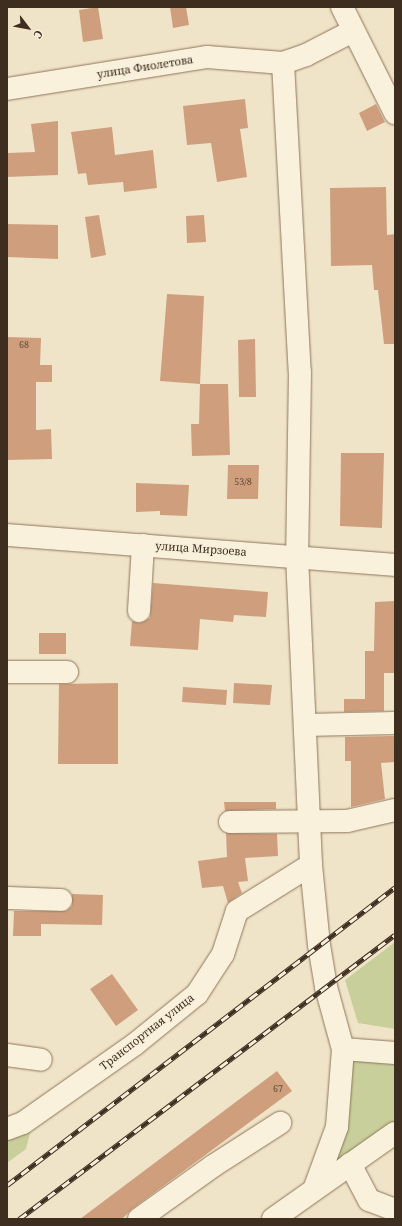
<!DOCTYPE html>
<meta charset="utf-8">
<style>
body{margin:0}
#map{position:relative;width:402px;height:1226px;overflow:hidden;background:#f0e4c8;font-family:"Noto Serif",serif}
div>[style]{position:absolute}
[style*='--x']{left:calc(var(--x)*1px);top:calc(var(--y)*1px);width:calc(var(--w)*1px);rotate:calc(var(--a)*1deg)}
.green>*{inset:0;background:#c9cf9b}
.building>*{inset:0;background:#cf9f7d}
.roads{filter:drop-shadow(0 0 1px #8d765c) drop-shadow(0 0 1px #8d765c)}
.minor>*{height:22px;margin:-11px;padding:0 11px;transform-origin:11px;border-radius:11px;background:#faf1dc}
.rail>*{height:4.5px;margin-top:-2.25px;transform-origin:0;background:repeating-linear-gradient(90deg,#f7eed8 0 9px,#3d2e20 0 18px);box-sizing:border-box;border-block:1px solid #3d2e20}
span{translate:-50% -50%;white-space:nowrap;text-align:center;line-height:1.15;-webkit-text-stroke:3px #f7eed8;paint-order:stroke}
.number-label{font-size:9px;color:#624a37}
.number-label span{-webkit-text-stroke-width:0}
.street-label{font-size:11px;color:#3d2e20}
.frame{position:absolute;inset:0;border:8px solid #3d2e20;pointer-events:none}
.north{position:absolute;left:8px;top:8px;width:40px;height:40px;-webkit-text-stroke:3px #f7eed8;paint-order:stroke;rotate:122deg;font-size:11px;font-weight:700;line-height:16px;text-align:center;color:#3d2e20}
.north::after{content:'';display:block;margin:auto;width:14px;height:18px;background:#3d2e20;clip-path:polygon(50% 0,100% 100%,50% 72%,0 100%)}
</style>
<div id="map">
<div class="green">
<i style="clip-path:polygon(395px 942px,395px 1029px,358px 1023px,345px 980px)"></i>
<i style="clip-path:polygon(343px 1049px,395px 1053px,395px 1133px,315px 1187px)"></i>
<i style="clip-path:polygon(31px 1129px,26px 1149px,7px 1163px,7px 1140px)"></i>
</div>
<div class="building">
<i style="clip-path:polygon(98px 7px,103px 39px,83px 42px,79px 10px)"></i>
<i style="clip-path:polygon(170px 7px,186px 7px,189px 25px,173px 28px)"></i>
<i style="clip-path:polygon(245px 99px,248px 128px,240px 129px,247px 177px,217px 182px,211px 143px,187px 145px,183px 106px)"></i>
<i style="clip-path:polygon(376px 104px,385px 122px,367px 131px,359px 113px)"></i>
<i style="clip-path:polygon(58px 121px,58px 175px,7px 177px,7px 153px,35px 152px,31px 124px)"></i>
<i style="clip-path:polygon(112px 127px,115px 155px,153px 150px,157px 188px,124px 192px,123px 182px,88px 185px,86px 173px,78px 174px,71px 132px)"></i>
<i style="clip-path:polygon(386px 187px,387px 235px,395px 234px,395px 344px,384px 344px,378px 290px,374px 290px,372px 265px,331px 266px,330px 188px)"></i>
<i style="clip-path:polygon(99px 215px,106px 255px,91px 258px,85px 217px)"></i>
<i style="clip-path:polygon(204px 215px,206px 242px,187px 243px,186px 216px)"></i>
<i style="clip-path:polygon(7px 224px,58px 225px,58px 259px,7px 257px)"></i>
<i style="clip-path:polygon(167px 294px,204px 296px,200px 384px,160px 381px)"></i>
<i style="clip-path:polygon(7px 337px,41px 338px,40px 365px,52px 365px,52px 382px,36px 382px,36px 430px,51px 429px,52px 459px,7px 460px)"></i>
<i style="clip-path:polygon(255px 339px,256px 397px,239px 397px,238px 340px)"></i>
<i style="clip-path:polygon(200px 384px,228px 384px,230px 455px,192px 456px,191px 424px,199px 424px)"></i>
<i style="clip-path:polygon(341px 453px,384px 453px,382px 528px,340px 526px)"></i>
<i style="clip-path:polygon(228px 465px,259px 465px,258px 499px,227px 499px)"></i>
<i style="clip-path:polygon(136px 483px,189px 485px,187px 516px,160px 515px,160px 511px,136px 512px)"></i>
<i style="clip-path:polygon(153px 583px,268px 592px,266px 617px,234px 615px,233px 622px,200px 619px,198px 650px,130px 646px,132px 621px,139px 623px,150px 618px)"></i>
<i style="clip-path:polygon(395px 601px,395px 673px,384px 673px,384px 711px,344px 712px,344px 699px,365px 699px,365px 651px,374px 651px,375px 602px)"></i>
<i style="clip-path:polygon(39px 633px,66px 633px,66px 654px,39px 654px)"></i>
<i style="clip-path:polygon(118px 683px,118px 764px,58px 764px,59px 684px)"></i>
<i style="clip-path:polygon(234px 683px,272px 685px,270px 705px,233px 703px)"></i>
<i style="clip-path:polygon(183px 687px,227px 690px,226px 705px,182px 702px)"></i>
<i style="clip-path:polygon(395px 736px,395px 762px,381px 763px,385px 799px,351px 807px,351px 761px,345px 761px,345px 737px)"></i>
<i style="clip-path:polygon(224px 802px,276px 802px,276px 809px,225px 811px)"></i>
<i style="clip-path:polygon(226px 833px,277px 834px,278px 856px,245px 858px,248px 881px,238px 882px,242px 893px,228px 903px,223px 886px,202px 888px,198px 861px,227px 857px)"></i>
<i style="clip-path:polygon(72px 894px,103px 895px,102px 925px,41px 924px,41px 936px,13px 936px,14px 911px,66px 911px,72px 906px)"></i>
<i style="clip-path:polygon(112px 974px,138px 1010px,116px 1026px,90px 989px)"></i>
<i style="clip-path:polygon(277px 1071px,292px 1091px,132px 1209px,122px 1219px,80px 1219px)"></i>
</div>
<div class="roads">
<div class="minor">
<i style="--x:342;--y:7;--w:119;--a:63.4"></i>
<i style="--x:283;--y:63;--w:309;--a:86.9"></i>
<i style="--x:300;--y:372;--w:184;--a:90.9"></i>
<i style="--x:297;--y:556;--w:309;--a:87.4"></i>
<i style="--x:311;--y:865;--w:80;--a:84.3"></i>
<i style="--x:319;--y:945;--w:43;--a:80.5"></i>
<i style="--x:326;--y:987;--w:64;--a:74.7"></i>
<i style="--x:343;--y:1049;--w:78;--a:94.4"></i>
<i style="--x:337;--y:1127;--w:64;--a:110.1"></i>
<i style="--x:7;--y:89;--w:203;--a:-9.1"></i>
<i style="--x:207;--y:57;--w:76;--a:4.5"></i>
<i style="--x:283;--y:63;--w:24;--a:-19"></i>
<i style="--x:306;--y:55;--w:53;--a:-27.1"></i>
<i style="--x:7;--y:535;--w:389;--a:4.4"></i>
<i style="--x:139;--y:611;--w:66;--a:-86.5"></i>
<i style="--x:7;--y:672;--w:60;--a:0"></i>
<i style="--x:305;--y:725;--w:90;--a:-1.3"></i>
<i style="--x:230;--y:822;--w:117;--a:-0.5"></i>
<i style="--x:347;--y:821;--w:49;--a:-12.9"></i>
<i style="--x:7;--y:898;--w:54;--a:2.1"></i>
<i style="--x:343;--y:1049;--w:52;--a:4.4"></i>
<i style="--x:7;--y:1055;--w:34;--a:8"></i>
<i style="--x:7;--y:1129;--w:17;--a:-21"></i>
<i style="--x:23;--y:1123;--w:136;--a:-35.1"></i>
<i style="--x:134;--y:1045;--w:81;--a:-39"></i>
<i style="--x:197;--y:994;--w:48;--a:-57"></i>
<i style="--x:223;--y:954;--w:45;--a:-72"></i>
<i style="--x:237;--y:911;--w:87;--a:-31.9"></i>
<i style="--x:350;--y:1164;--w:41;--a:62.2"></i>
<i style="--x:369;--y:1200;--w:28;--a:21"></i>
<i style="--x:139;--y:1219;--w:91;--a:-35.6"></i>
<i style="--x:213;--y:1166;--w:80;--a:-32.7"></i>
<i style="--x:273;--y:1219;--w:149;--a:-35.2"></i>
</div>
</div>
<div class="rail">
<i style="--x:7;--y:1185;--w:489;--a:-37.5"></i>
<i style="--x:19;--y:1219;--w:471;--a:-37.1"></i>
</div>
<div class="number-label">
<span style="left:24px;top:345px">68</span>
<span style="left:243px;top:482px">53/8</span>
<span style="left:278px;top:1089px">67</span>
</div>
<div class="street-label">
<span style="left:145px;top:67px;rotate:-9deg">улица Фиолетова</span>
<span style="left:201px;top:549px;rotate:4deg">улица Мирзоева</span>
<span style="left:147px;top:1032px;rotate:-38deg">Транспортная улица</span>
</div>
<div class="frame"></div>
<div class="north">С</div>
</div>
